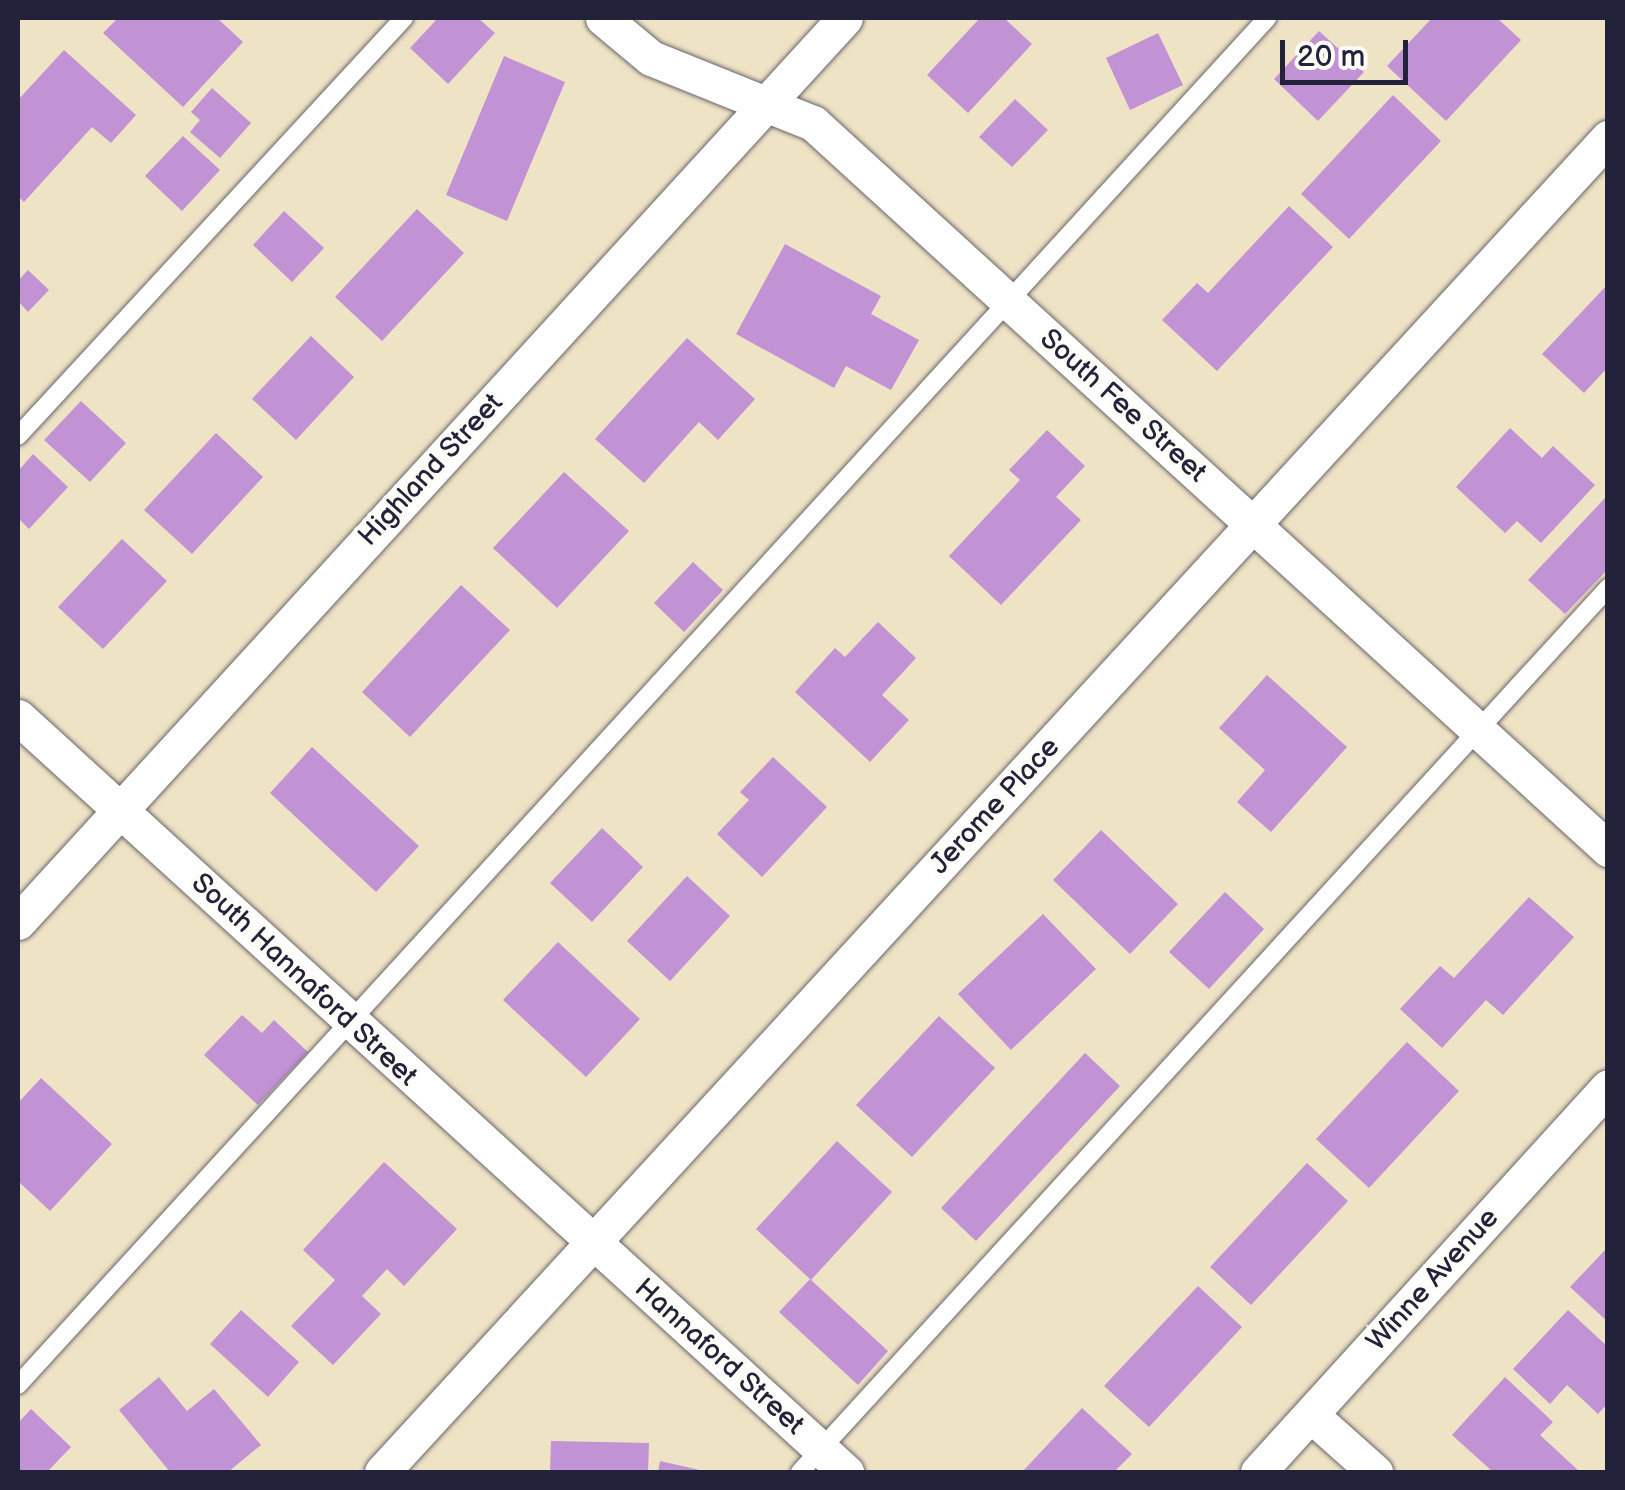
<!DOCTYPE html>
<style>
body{margin:0}
#map{position:relative;width:1625px;height:1490px;overflow:hidden;background:#efe3c5;font-family:"Balsamiq Sans",sans-serif}
div>[style]{position:absolute}
[style*='--x']{left:calc(var(--x)*1px);top:calc(var(--y)*1px);width:calc(var(--w)*1px);rotate:calc(var(--a)*1deg)}
.building>*{inset:0;background:#c192d4}
.roads{filter:drop-shadow(0 0 2px #6a666b) drop-shadow(0 0 2px #6a666b)}
.service>*{height:18px;margin:-9px;padding:0 9px;transform-origin:9px;border-radius:9px;background:#fff}
.minor>*{height:35px;margin:-17.5px;padding:0 17.5px;transform-origin:17.5px;border-radius:17.5px;background:#fff}
span{translate:-50% -50%;white-space:nowrap;text-align:center;line-height:1.15;-webkit-text-stroke:8px #fdfcf7;paint-order:stroke}
.street-label{font-size:28px;color:#22223b}
.frame{position:absolute;inset:0;border:20px solid #22223b;pointer-events:none}
.scale{position:absolute;left:1280px;top:40px;width:128px;height:45px;box-sizing:border-box;border:5px solid #22223b;border-top:0;padding-left:12px;font-size:30px;line-height:35px;white-space:nowrap;color:#22223b;-webkit-text-stroke:8px #fdfcf7;paint-order:stroke}
</style>
<div id="map">
<div class="building">
<i style="clip-path:polygon(118px 18px,217px 18px,243px 42px,183px 107px,103px 33px)"></i>
<i style="clip-path:polygon(438px 18px,478px 18px,495px 33px,448px 84px,410px 48px)"></i>
<i style="clip-path:polygon(980px 18px,1004px 18px,1032px 44px,968px 113px,927px 75px)"></i>
<i style="clip-path:polygon(1432px 18px,1497px 18px,1521px 40px,1446px 121px,1387px 66px)"></i>
<i style="clip-path:polygon(1319px 31px,1364px 72px,1318px 121px,1274px 79px)"></i>
<i style="clip-path:polygon(1158px 33px,1183px 85px,1130px 110px,1106px 58px)"></i>
<i style="clip-path:polygon(64px 50px,136px 115px,111px 143px,92px 127px,24px 202px,18px 196px,18px 100px)"></i>
<i style="clip-path:polygon(504px 56px,565px 82px,507px 221px,446px 195px)"></i>
<i style="clip-path:polygon(212px 88px,251px 123px,220px 158px,190px 132px,200px 120px,191px 112px)"></i>
<i style="clip-path:polygon(1393px 95px,1441px 141px,1349px 239px,1301px 194px)"></i>
<i style="clip-path:polygon(1015px 99px,1048px 130px,1012px 167px,979px 137px)"></i>
<i style="clip-path:polygon(183px 136px,220px 170px,182px 211px,145px 176px)"></i>
<i style="clip-path:polygon(1289px 206px,1333px 247px,1217px 371px,1162px 320px,1197px 283px,1208px 293px)"></i>
<i style="clip-path:polygon(417px 209px,464px 253px,382px 341px,335px 297px)"></i>
<i style="clip-path:polygon(284px 211px,324px 248px,292px 282px,253px 245px)"></i>
<i style="clip-path:polygon(785px 244px,881px 296px,871px 314px,919px 340px,891px 390px,846px 366px,834px 388px,736px 334px)"></i>
<i style="clip-path:polygon(28px 270px,49px 290px,28px 312px,18px 301px,18px 281px)"></i>
<i style="clip-path:polygon(1608px 284px,1608px 367px,1584px 393px,1542px 354px)"></i>
<i style="clip-path:polygon(311px 336px,354px 377px,296px 440px,252px 399px)"></i>
<i style="clip-path:polygon(687px 338px,755px 399px,718px 440px,699px 422px,644px 483px,595px 439px)"></i>
<i style="clip-path:polygon(81px 401px,126px 443px,90px 482px,44px 440px)"></i>
<i style="clip-path:polygon(1510px 428px,1542px 458px,1553px 446px,1595px 485px,1541px 543px,1517px 521px,1505px 533px,1456px 487px)"></i>
<i style="clip-path:polygon(1047px 430px,1085px 466px,1056px 497px,1081px 520px,1001px 605px,949px 556px,1020px 480px,1009px 470px)"></i>
<i style="clip-path:polygon(216px 433px,263px 477px,192px 554px,144px 510px)"></i>
<i style="clip-path:polygon(33px 454px,68px 487px,29px 529px,18px 518px,18px 471px)"></i>
<i style="clip-path:polygon(564px 472px,629px 531px,557px 608px,493px 548px)"></i>
<i style="clip-path:polygon(1605px 498px,1608px 569px,1565px 614px,1528px 580px)"></i>
<i style="clip-path:polygon(122px 539px,167px 581px,103px 649px,58px 607px)"></i>
<i style="clip-path:polygon(693px 562px,723px 590px,684px 632px,654px 603px)"></i>
<i style="clip-path:polygon(461px 585px,510px 630px,410px 737px,362px 692px)"></i>
<i style="clip-path:polygon(878px 622px,916px 658px,882px 695px,909px 720px,870px 762px,795px 692px,835px 648px,845px 657px)"></i>
<i style="clip-path:polygon(1267px 675px,1347px 747px,1271px 832px,1237px 802px,1265px 770px,1219px 728px)"></i>
<i style="clip-path:polygon(312px 747px,419px 846px,376px 892px,270px 793px)"></i>
<i style="clip-path:polygon(773px 757px,827px 807px,762px 877px,717px 834px,749px 800px,740px 792px)"></i>
<i style="clip-path:polygon(602px 828px,643px 867px,592px 922px,550px 883px)"></i>
<i style="clip-path:polygon(1101px 830px,1178px 904px,1130px 954px,1053px 880px)"></i>
<i style="clip-path:polygon(687px 876px,730px 916px,670px 981px,627px 941px)"></i>
<i style="clip-path:polygon(1225px 892px,1264px 929px,1209px 989px,1169px 952px)"></i>
<i style="clip-path:polygon(1529px 897px,1574px 937px,1503px 1015px,1486px 1000px,1442px 1048px,1400px 1009px,1440px 966px,1454px 978px)"></i>
<i style="clip-path:polygon(1043px 914px,1096px 969px,1011px 1050px,958px 994px)"></i>
<i style="clip-path:polygon(558px 942px,640px 1019px,586px 1077px,503px 1000px)"></i>
<i style="clip-path:polygon(242px 1015px,262px 1033px,274px 1020px,308px 1052px,258px 1105px,204px 1055px)"></i>
<i style="clip-path:polygon(939px 1016px,995px 1068px,912px 1157px,856px 1105px)"></i>
<i style="clip-path:polygon(1407px 1042px,1459px 1091px,1369px 1188px,1316px 1139px)"></i>
<i style="clip-path:polygon(1085px 1053px,1120px 1086px,976px 1241px,941px 1208px)"></i>
<i style="clip-path:polygon(41px 1078px,112px 1144px,50px 1211px,18px 1181px,18px 1103px)"></i>
<i style="clip-path:polygon(837px 1141px,892px 1192px,811px 1280px,756px 1229px)"></i>
<i style="clip-path:polygon(384px 1162px,457px 1229px,404px 1286px,387px 1269px,362px 1296px,381px 1314px,333px 1365px,291px 1326px,335px 1280px,303px 1250px)"></i>
<i style="clip-path:polygon(1307px 1163px,1348px 1201px,1251px 1305px,1210px 1267px)"></i>
<i style="clip-path:polygon(1608px 1247px,1608px 1322px,1570px 1287px)"></i>
<i style="clip-path:polygon(810px 1279px,888px 1351px,858px 1385px,779px 1312px)"></i>
<i style="clip-path:polygon(1198px 1286px,1242px 1327px,1149px 1427px,1104px 1386px)"></i>
<i style="clip-path:polygon(241px 1310px,299px 1362px,268px 1397px,210px 1344px)"></i>
<i style="clip-path:polygon(1568px 1310px,1608px 1347px,1608px 1403px,1598px 1414px,1567px 1385px,1550px 1404px,1513px 1369px)"></i>
<i style="clip-path:polygon(159px 1377px,187px 1411px,214px 1389px,261px 1445px,228px 1472px,170px 1472px,119px 1410px)"></i>
<i style="clip-path:polygon(1505px 1377px,1553px 1422px,1540px 1435px,1580px 1472px,1493px 1472px,1452px 1435px)"></i>
<i style="clip-path:polygon(1082px 1408px,1132px 1454px,1114px 1472px,1022px 1472px)"></i>
<i style="clip-path:polygon(31px 1409px,71px 1447px,47px 1472px,18px 1472px,18px 1423px)"></i>
<i style="clip-path:polygon(551px 1441px,649px 1443px,648px 1472px,550px 1472px)"></i>
<i style="clip-path:polygon(660px 1461px,704px 1471px,704px 1472px,658px 1472px)"></i>
</div>
<div class="roads">
<div class="service">
<i style="--x:18;--y:436;--w:569;--a:-47.28"></i>
<i style="--x:18;--y:1385;--w:1852;--a:-47.58"></i>
<i style="--x:800;--y:1472;--w:1198;--a:-47.57"></i>
</div>
<div class="minor">
<i style="--x:603;--y:18;--w:62;--a:39.8"></i>
<i style="--x:651;--y:58;--w:175;--a:21.9"></i>
<i style="--x:813;--y:123;--w:1077;--a:42.4"></i>
<i style="--x:18;--y:717;--w:1121;--a:42.36"></i>
<i style="--x:18;--y:922;--w:1225;--a:-47.55"></i>
<i style="--x:1311;--y:1415;--w:86;--a:41.7"></i>
<i style="--x:382;--y:1472;--w:1812;--a:-47.42"></i>
<i style="--x:1258;--y:1472;--w:520;--a:-47.73"></i>
</div>
</div>
<div class="street-label">
<span style="left:1123px;top:406px;rotate:42deg">South Fee Street</span>
<span style="left:431px;top:470px;rotate:-47deg">Highland Street</span>
<span style="left:995px;top:806px;rotate:-47deg">Jerome Place</span>
<span style="left:304px;top:980px;rotate:43deg">South Hannaford Street</span>
<span style="left:1433px;top:1280px;rotate:-48deg">Winne Avenue</span>
<span style="left:719px;top:1357px;rotate:42deg">Hannaford Street</span>
</div>
<div class="frame"></div>
<div class="scale">20 m</div>
</div>
